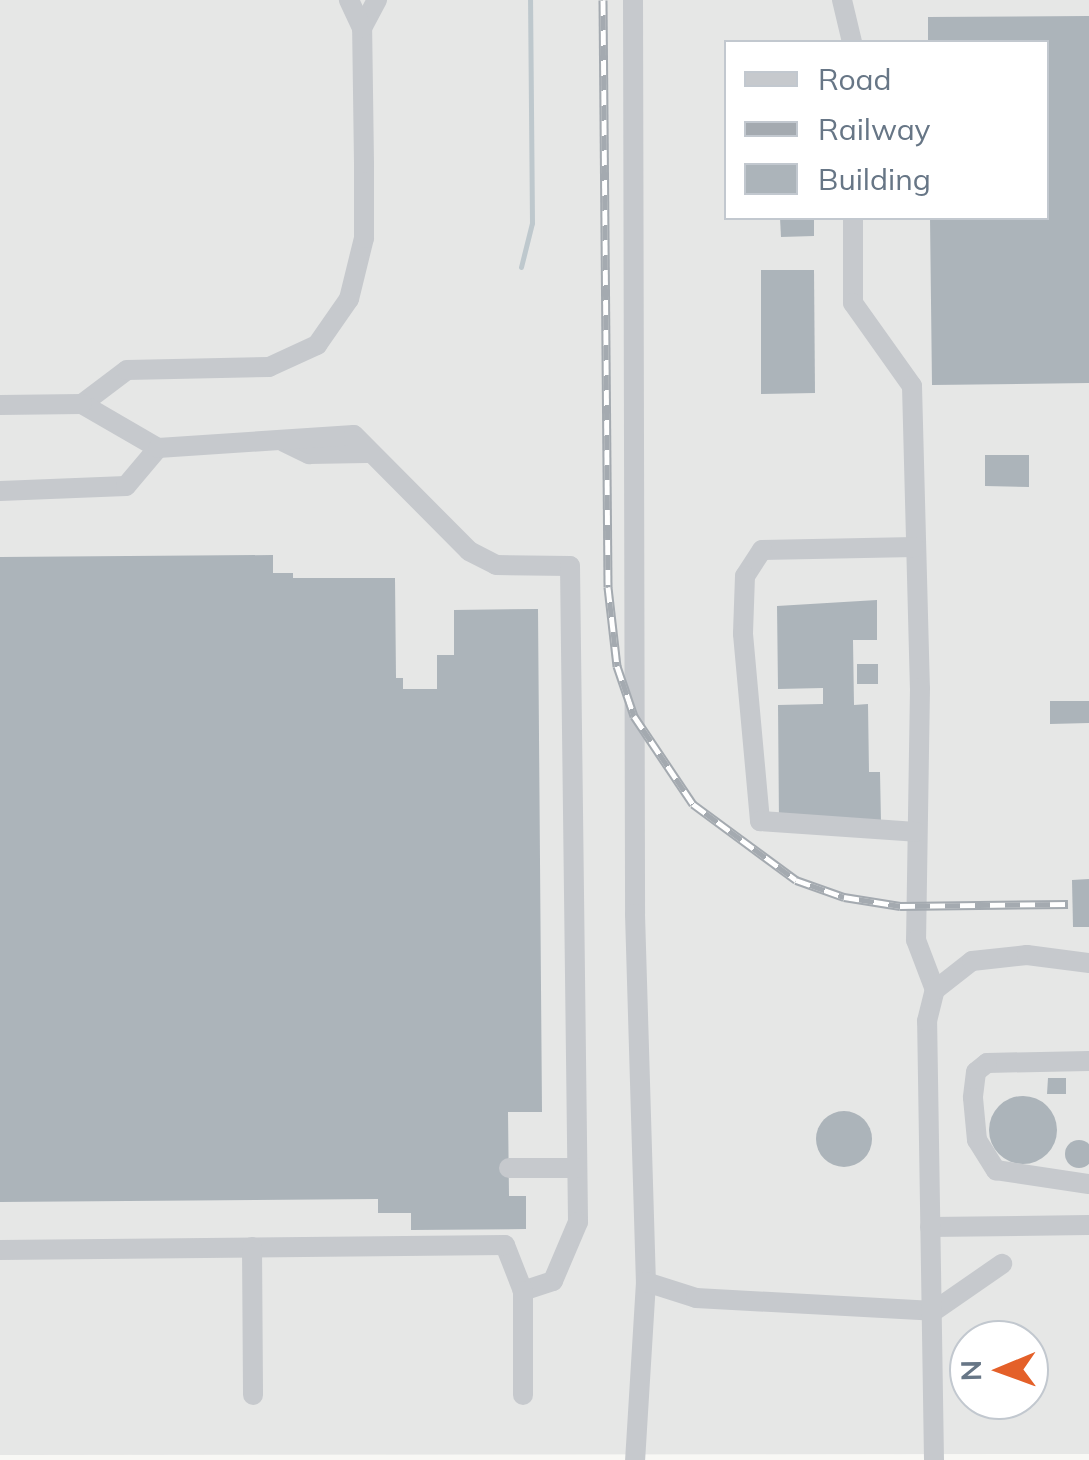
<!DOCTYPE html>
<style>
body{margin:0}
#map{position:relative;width:1089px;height:1460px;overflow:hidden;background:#f8f8f5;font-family:Mulish,sans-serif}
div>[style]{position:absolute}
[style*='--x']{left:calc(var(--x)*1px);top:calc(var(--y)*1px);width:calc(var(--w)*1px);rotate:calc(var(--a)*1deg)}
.built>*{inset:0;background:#e6e7e6}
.stream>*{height:5px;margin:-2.5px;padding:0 2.5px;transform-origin:2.5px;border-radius:2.5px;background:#bec8cd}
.building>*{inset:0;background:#acb4ba}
.round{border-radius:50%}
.minor>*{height:20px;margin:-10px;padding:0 10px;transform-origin:10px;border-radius:10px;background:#c6c9cd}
.rail>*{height:9px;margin-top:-4.5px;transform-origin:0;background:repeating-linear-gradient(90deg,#fff 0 15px,#a4aab0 0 30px);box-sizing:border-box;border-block:2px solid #a4aab0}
span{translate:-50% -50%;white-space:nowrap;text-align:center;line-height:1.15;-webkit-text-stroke:10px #fff;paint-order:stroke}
.legend{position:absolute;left:724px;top:40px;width:325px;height:180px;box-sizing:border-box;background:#fff;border:2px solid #c2c8cf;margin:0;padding:12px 18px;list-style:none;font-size:30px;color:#677686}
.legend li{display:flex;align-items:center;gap:20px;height:50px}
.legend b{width:50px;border:2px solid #c2c8cf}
.north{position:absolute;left:949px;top:1320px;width:100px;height:100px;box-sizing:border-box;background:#fff;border:2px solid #c2c8cf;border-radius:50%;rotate:269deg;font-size:28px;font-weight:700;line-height:40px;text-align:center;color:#677686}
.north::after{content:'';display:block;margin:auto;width:35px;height:45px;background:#e46029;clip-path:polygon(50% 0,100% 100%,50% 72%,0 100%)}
</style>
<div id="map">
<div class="built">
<i style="clip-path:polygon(evenodd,0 0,1089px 0,1089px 1454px,0 1455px,0 0,726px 42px,1046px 42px,1046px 218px,726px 218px,726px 42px,0 0,969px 1340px,1029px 1340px,1029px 1400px,969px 1400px,969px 1340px)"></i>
</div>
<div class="stream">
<i style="--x:521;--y:267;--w:45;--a:-76"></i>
<i style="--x:532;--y:223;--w:223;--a:-90.5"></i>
</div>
<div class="building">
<i style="clip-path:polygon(1089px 16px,1089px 383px,932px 385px,930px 218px,1046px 218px,1046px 42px,928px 42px,928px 17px)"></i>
<i style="clip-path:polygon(780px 218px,814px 218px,814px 236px,781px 237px)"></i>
<i style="clip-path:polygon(761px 270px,814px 270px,815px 393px,761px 394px)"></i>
<i style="clip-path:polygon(985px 455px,1029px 455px,1029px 487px,985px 486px)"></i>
<i style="clip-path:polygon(273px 555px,273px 573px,293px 573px,293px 578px,395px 578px,396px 678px,403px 678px,403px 689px,437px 689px,437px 655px,454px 655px,454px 610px,538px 609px,542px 1112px,508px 1112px,509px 1196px,526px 1196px,526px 1229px,411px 1230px,411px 1213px,378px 1213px,378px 1199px,0 1202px,0 557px)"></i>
<i style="clip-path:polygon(877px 600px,877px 640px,853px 640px,854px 705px,868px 704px,869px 772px,880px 772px,881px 822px,779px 823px,778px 705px,823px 704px,823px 688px,778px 689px,777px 606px)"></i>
<i style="clip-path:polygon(857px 664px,878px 664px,878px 684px,857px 684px)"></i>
<i style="clip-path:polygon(1050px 701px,1089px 701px,1089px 723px,1050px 724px)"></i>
<i style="clip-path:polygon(1089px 879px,1089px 927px,1073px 927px,1072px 880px)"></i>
<i style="clip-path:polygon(1048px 1078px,1066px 1078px,1066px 1094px,1047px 1094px)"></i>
<i class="round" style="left:989px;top:1096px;width:68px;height:68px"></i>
<i class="round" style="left:816px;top:1111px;width:56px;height:56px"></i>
<i class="round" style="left:1065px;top:1140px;width:28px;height:28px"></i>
</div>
<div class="minor">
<i style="--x:633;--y:0;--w:914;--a:89.87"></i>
<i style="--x:635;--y:914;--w:368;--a:88.3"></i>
<i style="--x:646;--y:1282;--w:178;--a:93.5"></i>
<i style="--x:842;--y:0;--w:43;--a:76.6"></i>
<i style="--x:362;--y:28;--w:32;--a:-62"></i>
<i style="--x:853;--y:218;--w:85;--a:90"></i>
<i style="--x:853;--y:303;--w:102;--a:54.6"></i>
<i style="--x:912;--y:386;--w:302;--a:88.5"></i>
<i style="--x:920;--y:688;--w:252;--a:90.9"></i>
<i style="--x:916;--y:940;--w:53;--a:69.2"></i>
<i style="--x:82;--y:404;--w:56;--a:-37.1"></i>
<i style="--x:127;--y:370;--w:142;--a:-1.2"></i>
<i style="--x:269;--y:367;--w:53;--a:-24.6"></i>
<i style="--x:317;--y:345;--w:56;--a:-55.2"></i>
<i style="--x:349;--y:299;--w:63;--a:-76.2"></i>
<i style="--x:364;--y:238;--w:75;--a:-90"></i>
<i style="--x:364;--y:163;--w:135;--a:-90.8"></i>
<i style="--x:362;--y:28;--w:31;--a:-115"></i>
<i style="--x:82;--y:404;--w:88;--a:30.1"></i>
<i style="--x:0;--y:405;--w:82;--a:-0.7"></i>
<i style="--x:284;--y:442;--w:28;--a:26"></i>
<i style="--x:309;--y:454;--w:58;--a:-1"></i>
<i style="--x:0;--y:491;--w:126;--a:-2.3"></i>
<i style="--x:126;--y:486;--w:50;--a:-49.9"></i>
<i style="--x:158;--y:448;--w:196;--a:-3.8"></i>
<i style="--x:354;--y:435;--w:163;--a:45.2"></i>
<i style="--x:469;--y:551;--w:30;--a:27"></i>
<i style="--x:496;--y:565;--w:74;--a:0.8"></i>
<i style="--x:570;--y:566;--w:656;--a:89.3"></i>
<i style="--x:578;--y:1222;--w:64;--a:113"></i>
<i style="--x:553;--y:1281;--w:32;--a:162"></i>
<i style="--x:523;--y:1291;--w:49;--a:-111.4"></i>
<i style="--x:505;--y:1245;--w:505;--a:179.43"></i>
<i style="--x:915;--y:547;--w:153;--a:178.9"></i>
<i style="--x:762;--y:550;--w:31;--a:123"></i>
<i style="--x:745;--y:576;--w:58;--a:92"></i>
<i style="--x:743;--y:634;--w:188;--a:84.8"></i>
<i style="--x:760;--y:821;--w:156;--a:4"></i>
<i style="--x:1089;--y:1061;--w:102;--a:178.9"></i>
<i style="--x:987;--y:1063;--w:14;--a:141"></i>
<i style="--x:976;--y:1072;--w:26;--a:97"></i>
<i style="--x:973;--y:1098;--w:42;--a:84.6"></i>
<i style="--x:977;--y:1140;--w:36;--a:58"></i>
<i style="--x:996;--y:1170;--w:94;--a:8.6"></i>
<i style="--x:509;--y:1168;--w:68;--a:0"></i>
<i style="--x:930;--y:1227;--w:159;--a:-0.7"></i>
<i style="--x:252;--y:1247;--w:148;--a:89.6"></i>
<i style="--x:646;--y:1282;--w:52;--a:17.7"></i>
<i style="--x:696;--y:1298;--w:238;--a:3.1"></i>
<i style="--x:934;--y:1311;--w:83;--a:-34.7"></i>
<i style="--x:523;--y:1291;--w:104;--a:90"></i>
<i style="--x:934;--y:1460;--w:439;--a:-90.9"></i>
<i style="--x:927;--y:1021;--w:32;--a:-76"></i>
<i style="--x:935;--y:990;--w:47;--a:-38.1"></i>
<i style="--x:972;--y:961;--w:55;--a:-6.2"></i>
<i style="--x:1027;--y:955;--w:63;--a:7.4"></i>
</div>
<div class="rail">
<i style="--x:603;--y:0;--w:587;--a:89.51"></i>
<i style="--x:608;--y:587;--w:80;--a:83.5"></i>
<i style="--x:617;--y:666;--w:53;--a:71.2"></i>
<i style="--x:634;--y:716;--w:106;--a:56.2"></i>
<i style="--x:693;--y:804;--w:128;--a:36.4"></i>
<i style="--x:796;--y:880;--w:51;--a:19.5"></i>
<i style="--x:844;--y:897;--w:57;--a:9.1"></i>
<i style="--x:900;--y:906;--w:168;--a:-0.7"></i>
</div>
<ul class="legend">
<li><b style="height:12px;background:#c6c9cd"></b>Road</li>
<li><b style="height:12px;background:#a4aab0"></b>Railway</li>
<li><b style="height:28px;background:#acb4ba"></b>Building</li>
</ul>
<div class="north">N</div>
</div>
